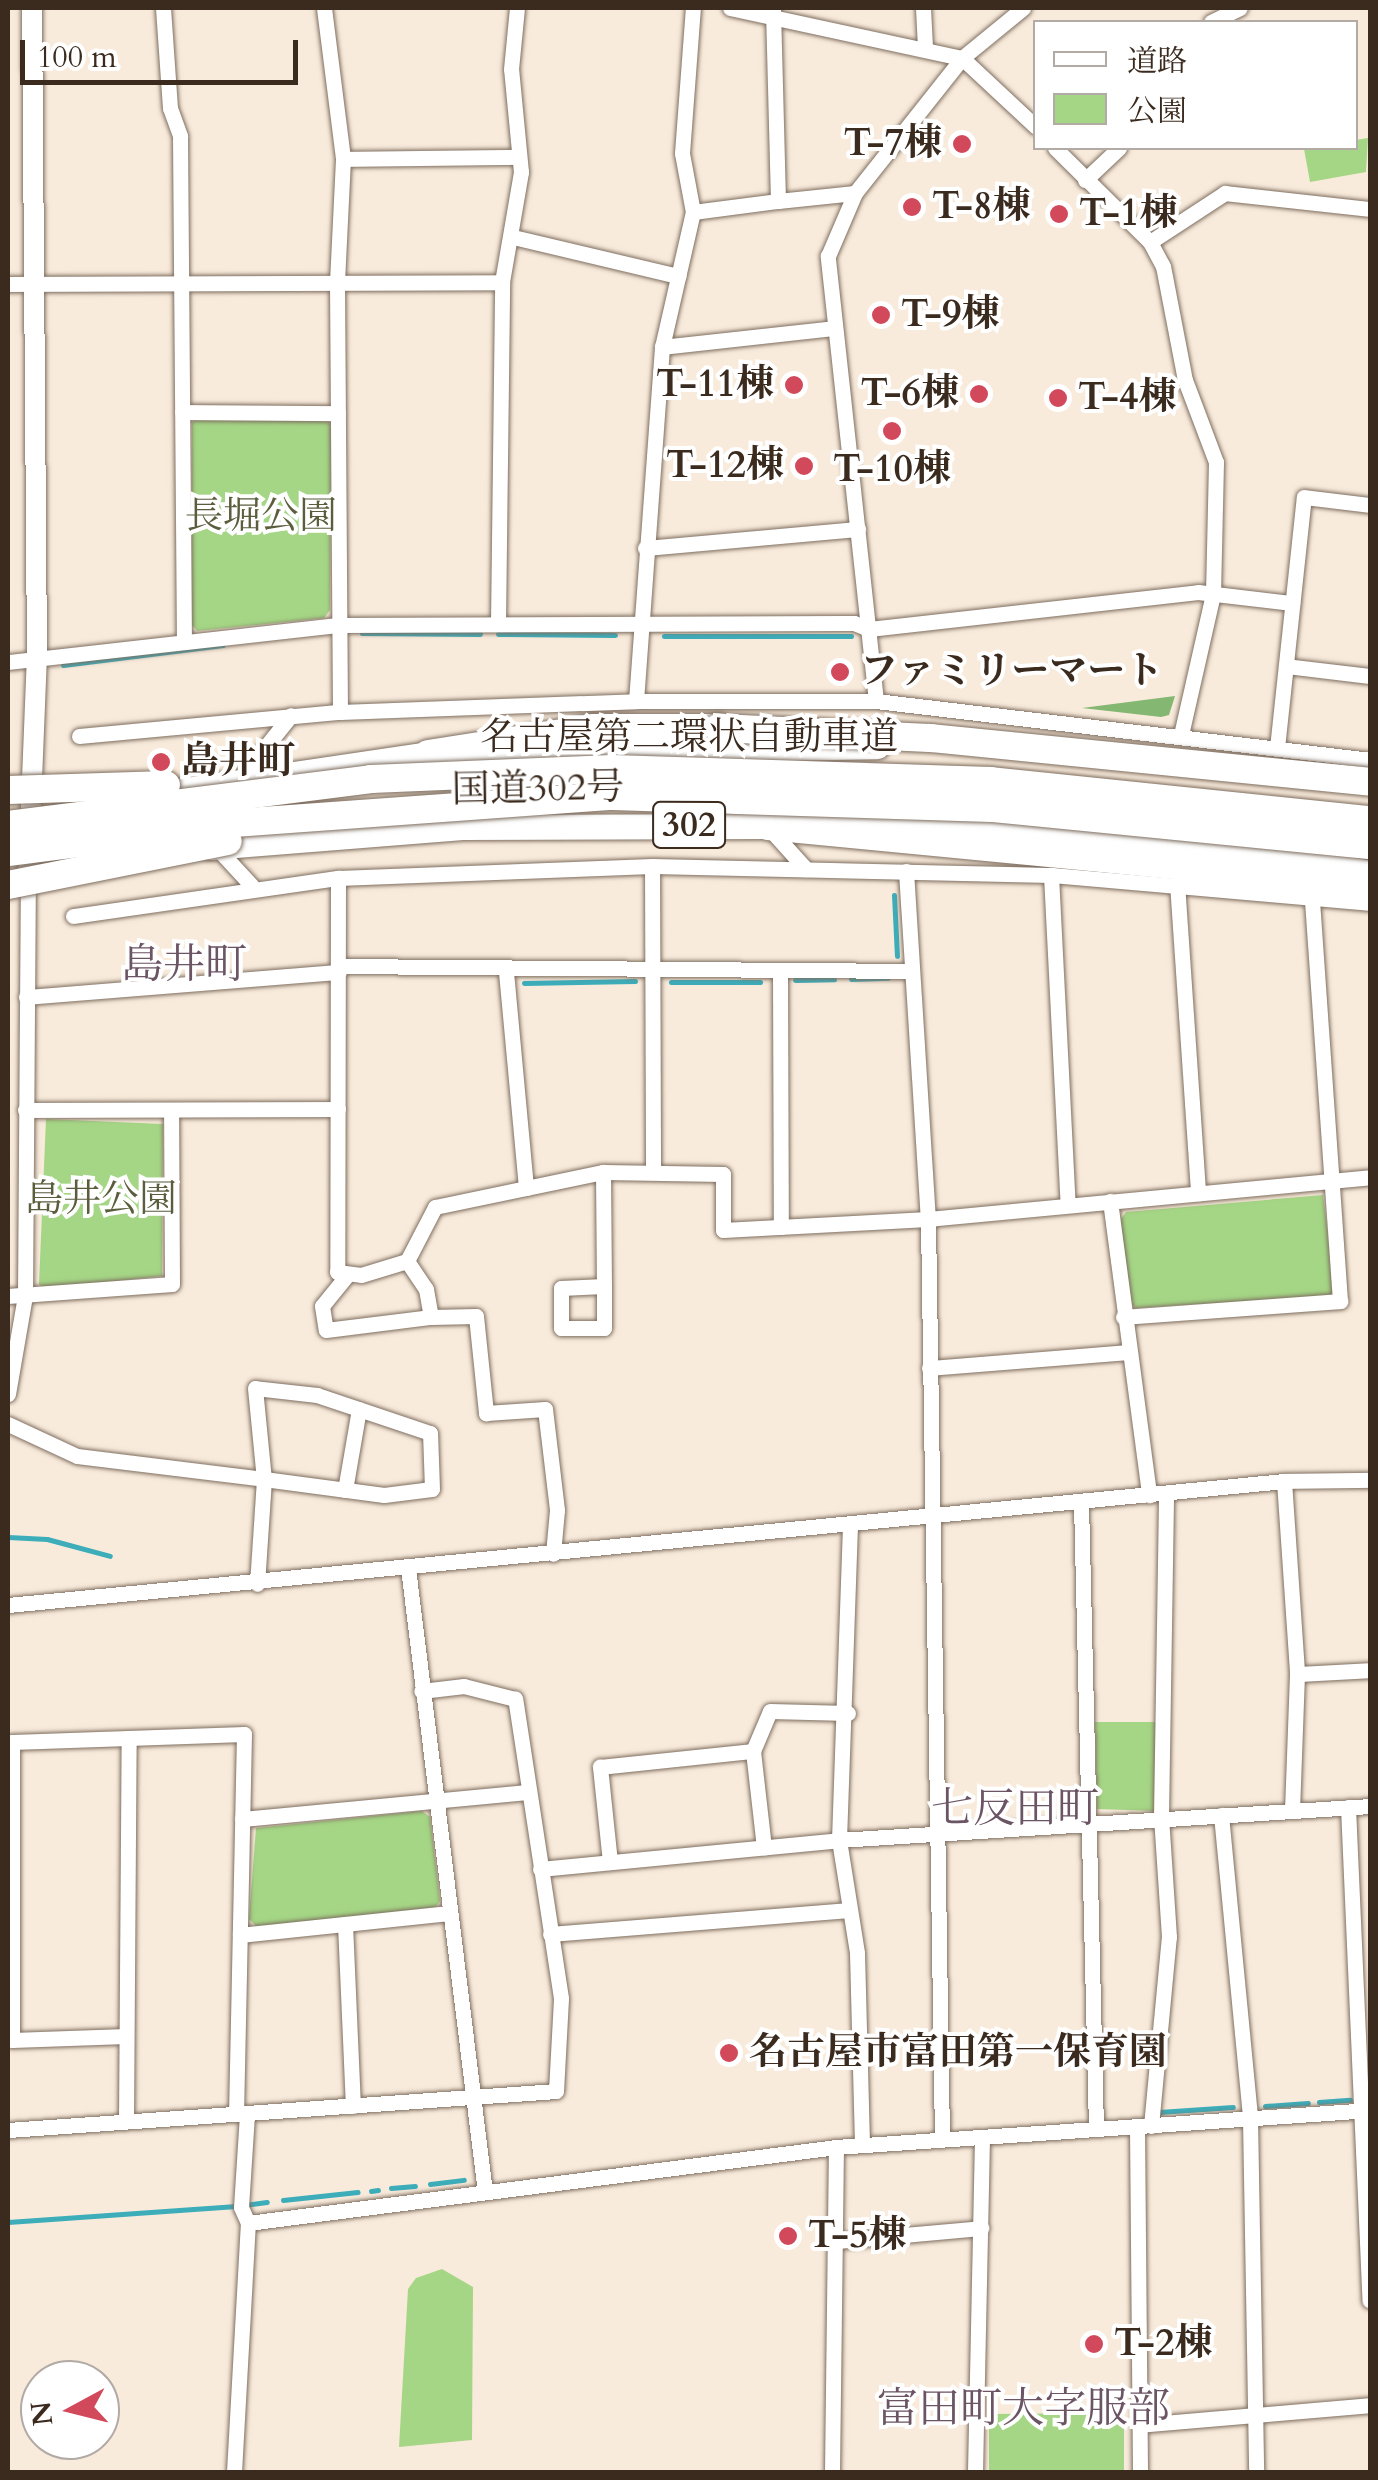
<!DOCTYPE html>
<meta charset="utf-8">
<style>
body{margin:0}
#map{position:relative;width:1378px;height:2480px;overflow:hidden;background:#f9ebdb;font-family:Cardo,"Noto Serif JP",serif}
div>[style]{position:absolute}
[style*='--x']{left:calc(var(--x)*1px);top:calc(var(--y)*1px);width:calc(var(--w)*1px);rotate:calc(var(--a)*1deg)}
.green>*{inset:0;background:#a5d685}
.forest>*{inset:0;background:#84b772}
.stream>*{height:5px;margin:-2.5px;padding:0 2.5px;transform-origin:2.5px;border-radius:2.5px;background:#3dadba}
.roads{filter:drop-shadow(0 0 2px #7e6e60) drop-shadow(0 0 2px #7e6e60)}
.minor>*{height:15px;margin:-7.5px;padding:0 7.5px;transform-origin:7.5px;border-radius:7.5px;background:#fff}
.tertiary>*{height:20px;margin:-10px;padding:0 10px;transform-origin:10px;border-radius:10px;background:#fff}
.trunk>*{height:25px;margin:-12.5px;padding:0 12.5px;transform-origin:12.5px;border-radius:12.5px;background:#fff}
.motorway>*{height:28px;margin:-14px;padding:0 14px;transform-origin:14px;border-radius:14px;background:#fff}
.bridges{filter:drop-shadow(0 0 2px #7e6e60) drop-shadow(0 0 2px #7e6e60)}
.motorway-bridge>*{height:28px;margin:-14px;padding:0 14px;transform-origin:14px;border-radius:14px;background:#fff}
.dots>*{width:28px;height:28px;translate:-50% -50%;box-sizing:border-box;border:5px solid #fff;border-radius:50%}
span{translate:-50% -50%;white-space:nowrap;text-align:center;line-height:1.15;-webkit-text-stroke:8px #fff;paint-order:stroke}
.shield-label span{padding:2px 8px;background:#fff;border:2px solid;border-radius:8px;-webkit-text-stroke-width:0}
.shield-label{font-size:35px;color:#3b2a1e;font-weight:700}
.poi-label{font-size:38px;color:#3b2a1e;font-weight:700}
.right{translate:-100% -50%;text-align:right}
.left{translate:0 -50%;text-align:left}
.park-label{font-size:38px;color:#5b5e3d}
.street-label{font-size:38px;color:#3b2a1e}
.quarter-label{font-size:42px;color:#6b5464}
.frame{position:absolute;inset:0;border:10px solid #3b2a1e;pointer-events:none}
.legend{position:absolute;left:1033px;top:20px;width:325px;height:130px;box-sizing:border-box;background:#fff;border:2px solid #b1aaa5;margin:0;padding:12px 18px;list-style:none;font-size:30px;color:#3b2a1e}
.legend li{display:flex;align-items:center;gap:20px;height:50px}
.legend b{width:50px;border:2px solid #b1aaa5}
.north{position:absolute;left:20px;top:2360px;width:100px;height:100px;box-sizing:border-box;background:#fff;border:2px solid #b1aaa5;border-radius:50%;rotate:263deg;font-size:28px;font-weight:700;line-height:40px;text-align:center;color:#3b2a1e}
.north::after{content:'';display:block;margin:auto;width:35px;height:45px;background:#d1495b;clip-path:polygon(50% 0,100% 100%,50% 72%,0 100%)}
.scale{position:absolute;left:20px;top:40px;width:278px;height:45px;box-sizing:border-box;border:5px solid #3b2a1e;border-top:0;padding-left:12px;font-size:30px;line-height:35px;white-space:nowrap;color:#3b2a1e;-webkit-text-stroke:8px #fff;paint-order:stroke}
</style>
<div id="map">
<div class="green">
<i style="clip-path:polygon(1368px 138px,1366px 172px,1310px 182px,1304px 149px,1356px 148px,1356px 140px)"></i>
<i style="clip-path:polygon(197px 418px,325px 418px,331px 425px,330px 610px,324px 618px,197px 631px,192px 625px,192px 423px)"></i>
<i style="clip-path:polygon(46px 1119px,163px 1124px,162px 1276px,44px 1289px,39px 1284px)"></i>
<i style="clip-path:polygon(1323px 1195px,1335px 1291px,1330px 1296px,1136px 1308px,1130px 1303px,1120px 1220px,1126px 1212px)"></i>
<i style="clip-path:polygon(1095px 1722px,1156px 1722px,1157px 1811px,1097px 1809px)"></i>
<i style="clip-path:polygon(422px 1811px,430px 1817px,440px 1901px,435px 1908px,257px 1927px,249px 1919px,256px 1828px)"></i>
<i style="clip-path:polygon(442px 2269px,473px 2287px,472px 2440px,399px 2447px,408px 2289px,416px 2278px)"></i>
<i style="clip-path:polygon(1124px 2413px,1124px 2472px,989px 2472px,989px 2414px)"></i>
</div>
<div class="forest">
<i style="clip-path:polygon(1175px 696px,1169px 715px,1161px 717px,1082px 708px)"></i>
</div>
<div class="stream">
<i style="--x:362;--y:633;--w:118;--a:0.5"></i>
<i style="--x:498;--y:634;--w:117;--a:0.5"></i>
<i style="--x:664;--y:636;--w:187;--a:0"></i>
<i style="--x:63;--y:665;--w:161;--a:-7.1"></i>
<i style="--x:894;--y:895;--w:61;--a:87.2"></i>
<i style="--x:851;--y:979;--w:37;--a:-2"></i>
<i style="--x:795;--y:980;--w:39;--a:-1"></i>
<i style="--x:671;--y:982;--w:89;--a:0"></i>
<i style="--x:524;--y:983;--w:111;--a:-1"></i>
<i style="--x:8;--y:1537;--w:39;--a:3"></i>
<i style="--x:47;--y:1539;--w:65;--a:15.1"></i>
<i style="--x:1319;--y:2102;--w:31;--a:-4"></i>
<i style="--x:1265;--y:2106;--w:43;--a:-4"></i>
<i style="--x:1159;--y:2112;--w:74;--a:-3.9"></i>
<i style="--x:430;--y:2184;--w:34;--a:-7"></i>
<i style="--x:391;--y:2188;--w:24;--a:-5"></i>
<i style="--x:371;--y:2191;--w:7;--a:-8"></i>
<i style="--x:283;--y:2200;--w:75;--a:-6.1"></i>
<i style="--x:245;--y:2205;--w:22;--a:-8"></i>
<i style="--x:8;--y:2222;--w:229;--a:-4"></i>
</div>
<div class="roads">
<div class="minor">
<i style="--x:163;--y:8;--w:100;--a:86"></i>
<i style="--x:170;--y:108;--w:30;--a:70"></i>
<i style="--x:180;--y:136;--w:504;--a:89.55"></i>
<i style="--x:324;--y:8;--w:152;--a:82.8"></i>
<i style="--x:343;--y:159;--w:124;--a:92.8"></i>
<i style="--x:337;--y:283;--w:429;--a:89.6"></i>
<i style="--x:730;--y:8;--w:237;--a:12.2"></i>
<i style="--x:962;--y:58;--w:101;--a:43"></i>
<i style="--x:923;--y:8;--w:40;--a:87.1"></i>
<i style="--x:1211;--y:22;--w:32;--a:-26"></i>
<i style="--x:1055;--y:148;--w:134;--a:44.7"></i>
<i style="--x:1150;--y:242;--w:27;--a:62"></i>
<i style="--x:1163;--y:266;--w:116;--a:79.1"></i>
<i style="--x:1185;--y:380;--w:88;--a:69.3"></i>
<i style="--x:1216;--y:462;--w:132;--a:91.3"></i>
<i style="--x:1213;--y:594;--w:145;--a:102.8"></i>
<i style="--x:343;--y:159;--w:176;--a:-0.7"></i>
<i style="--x:1085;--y:180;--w:47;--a:-43.3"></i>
<i style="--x:778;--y:201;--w:77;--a:-5.9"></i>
<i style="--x:693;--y:212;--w:86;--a:-7.4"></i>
<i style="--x:778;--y:201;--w:193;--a:-91.5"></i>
<i style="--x:513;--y:237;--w:170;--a:13.3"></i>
<i style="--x:1150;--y:242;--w:90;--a:-33.2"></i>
<i style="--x:1225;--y:193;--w:146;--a:6.3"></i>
<i style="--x:8;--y:284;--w:494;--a:-0.2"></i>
<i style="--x:662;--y:347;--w:174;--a:-6.3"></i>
<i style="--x:182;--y:412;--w:156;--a:0.4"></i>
<i style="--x:645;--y:548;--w:214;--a:-5.1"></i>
<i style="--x:498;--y:624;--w:342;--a:-89.3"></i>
<i style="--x:502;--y:282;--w:112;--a:-80.2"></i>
<i style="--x:521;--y:172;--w:103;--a:-95.5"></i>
<i style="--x:511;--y:69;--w:61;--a:-84.4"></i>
<i style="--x:8;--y:662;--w:333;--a:-6.4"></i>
<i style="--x:339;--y:625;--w:515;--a:-0.22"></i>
<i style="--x:854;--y:623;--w:16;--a:22"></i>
<i style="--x:869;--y:629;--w:331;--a:-6.4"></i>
<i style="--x:1198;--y:592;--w:95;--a:6.7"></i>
<i style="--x:1286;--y:666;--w:85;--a:6.8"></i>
<i style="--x:636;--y:701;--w:355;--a:-85.8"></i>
<i style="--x:662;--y:347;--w:139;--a:-77.1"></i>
<i style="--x:693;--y:212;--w:60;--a:-100.6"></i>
<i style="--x:682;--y:153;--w:145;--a:-85.7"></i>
<i style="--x:876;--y:701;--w:448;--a:-96.2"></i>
<i style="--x:828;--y:256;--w:69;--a:-66.8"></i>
<i style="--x:855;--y:193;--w:172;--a:-51.6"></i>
<i style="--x:962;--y:58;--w:79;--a:-39.3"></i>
<i style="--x:79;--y:736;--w:262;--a:-5.3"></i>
<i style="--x:340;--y:712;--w:296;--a:-2.1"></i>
<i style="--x:636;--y:701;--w:240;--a:0"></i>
<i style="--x:876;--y:701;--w:498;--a:6.8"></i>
<i style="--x:1277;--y:748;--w:252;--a:-83.9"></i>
<i style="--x:1304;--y:497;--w:66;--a:6.9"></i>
<i style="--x:239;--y:780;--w:83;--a:-51.3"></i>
<i style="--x:768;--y:827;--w:57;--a:47.9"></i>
<i style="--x:215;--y:846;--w:54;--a:47.2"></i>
<i style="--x:652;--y:866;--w:305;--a:89.8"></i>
<i style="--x:906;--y:871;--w:349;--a:86.4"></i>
<i style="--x:928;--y:1219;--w:919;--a:89.13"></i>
<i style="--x:1051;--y:875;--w:330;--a:87.1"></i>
<i style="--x:338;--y:878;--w:394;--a:90.1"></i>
<i style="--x:337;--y:1272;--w:24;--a:7"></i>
<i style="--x:361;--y:1275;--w:48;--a:-16.9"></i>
<i style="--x:407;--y:1261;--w:61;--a:-62.6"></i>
<i style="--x:435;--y:1207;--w:172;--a:-11.8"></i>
<i style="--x:603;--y:1172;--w:120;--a:1"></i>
<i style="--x:723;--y:1174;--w:56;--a:90"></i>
<i style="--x:723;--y:1230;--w:205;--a:-3.1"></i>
<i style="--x:928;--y:1219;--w:444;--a:-5.4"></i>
<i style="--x:1177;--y:883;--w:311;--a:86.1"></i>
<i style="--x:73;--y:916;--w:268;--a:-8.2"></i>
<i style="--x:338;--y:878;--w:314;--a:-2.2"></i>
<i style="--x:652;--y:866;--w:399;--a:1.3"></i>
<i style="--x:1051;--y:875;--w:320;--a:5"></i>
<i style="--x:339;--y:966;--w:572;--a:0.5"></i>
<i style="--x:506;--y:972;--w:217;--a:84.7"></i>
<i style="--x:780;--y:974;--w:253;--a:89.8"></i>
<i style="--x:26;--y:997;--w:314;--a:-4.6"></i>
<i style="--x:25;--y:1110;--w:313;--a:-0.2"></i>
<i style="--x:603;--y:1172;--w:114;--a:89.5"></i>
<i style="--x:604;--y:1286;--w:42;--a:90"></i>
<i style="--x:604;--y:1328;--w:43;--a:180"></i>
<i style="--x:561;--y:1328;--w:40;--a:-90"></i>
<i style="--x:561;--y:1288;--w:43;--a:-2.7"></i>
<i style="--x:1110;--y:1201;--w:297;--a:82.4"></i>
<i style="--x:407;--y:1261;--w:34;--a:56"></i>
<i style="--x:426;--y:1289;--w:28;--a:80"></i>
<i style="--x:431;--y:1317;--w:45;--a:-1.3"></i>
<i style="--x:476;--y:1316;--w:98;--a:84.1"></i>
<i style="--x:486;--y:1413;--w:59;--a:-3.9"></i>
<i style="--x:545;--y:1409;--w:102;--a:83.2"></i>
<i style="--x:557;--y:1510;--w:44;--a:95.2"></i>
<i style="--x:348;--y:1274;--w:41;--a:129.1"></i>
<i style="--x:322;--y:1306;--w:24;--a:81"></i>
<i style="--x:326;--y:1330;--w:106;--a:-7.1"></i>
<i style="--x:8;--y:1296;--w:164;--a:-4.2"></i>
<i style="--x:172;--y:1284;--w:174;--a:-90.3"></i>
<i style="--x:1123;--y:1317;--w:218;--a:-4.2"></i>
<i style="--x:1340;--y:1301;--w:406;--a:-94"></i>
<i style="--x:929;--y:1368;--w:199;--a:-4.6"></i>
<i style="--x:8;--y:1394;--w:99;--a:-80.2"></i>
<i style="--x:25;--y:1296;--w:417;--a:-89.6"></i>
<i style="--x:8;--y:1424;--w:76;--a:24.9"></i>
<i style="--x:77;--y:1456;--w:188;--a:7"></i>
<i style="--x:264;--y:1479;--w:121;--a:7.6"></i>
<i style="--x:384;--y:1495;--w:48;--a:-7.1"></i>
<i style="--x:432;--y:1489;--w:56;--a:-92"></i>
<i style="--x:430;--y:1433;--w:119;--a:-161.4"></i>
<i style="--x:317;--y:1395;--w:62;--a:-173.6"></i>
<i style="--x:255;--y:1388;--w:91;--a:84.4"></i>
<i style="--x:264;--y:1479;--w:105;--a:93.8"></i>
<i style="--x:1284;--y:1481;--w:193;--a:86.1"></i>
<i style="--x:1297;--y:1674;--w:136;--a:92.1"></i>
<i style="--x:345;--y:1490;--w:82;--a:-80.2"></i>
<i style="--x:1081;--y:1502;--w:627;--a:88.63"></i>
<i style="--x:850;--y:1525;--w:315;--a:92"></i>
<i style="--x:839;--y:1840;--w:114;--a:80.9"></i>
<i style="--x:857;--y:1953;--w:192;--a:88.5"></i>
<i style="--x:408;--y:1568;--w:629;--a:82.97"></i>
<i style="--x:8;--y:1605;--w:1282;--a:-5.55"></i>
<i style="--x:1284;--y:1481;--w:86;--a:-0.7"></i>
<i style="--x:1297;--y:1674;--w:73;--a:-3.1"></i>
<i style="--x:753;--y:1751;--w:43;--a:-67"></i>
<i style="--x:770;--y:1711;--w:78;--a:1.5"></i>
<i style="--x:1348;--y:1807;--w:494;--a:87.5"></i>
<i style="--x:1221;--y:1815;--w:304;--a:84.5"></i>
<i style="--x:1250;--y:2118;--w:354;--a:89"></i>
<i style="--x:242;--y:1819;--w:287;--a:-5.4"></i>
<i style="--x:610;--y:1862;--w:96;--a:-96"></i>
<i style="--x:600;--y:1767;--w:154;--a:-6"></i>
<i style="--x:753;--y:1751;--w:97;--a:83.5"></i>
<i style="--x:540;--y:1869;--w:300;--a:-5.5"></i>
<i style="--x:839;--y:1840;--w:532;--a:-3.66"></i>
<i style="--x:345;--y:1924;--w:182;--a:87.5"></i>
<i style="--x:550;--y:1934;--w:297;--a:-4.6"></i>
<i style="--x:240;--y:1935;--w:210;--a:-6"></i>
<i style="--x:126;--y:2036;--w:114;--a:178"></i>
<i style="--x:12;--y:2040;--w:298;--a:-90"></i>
<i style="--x:12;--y:1742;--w:232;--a:-2"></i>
<i style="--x:244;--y:1734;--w:380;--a:91.2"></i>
<i style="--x:126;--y:2121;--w:383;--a:-89.6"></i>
<i style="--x:1151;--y:2126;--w:190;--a:-84.6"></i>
<i style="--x:1169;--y:1937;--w:120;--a:-93.8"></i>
<i style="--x:1161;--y:1817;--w:323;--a:-89.1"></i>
<i style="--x:1137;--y:2127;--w:345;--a:89.5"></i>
<i style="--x:8;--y:2130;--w:549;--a:-4.07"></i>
<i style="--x:556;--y:2091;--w:93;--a:-86.9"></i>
<i style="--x:561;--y:1998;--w:303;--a:-98.7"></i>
<i style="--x:515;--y:1699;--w:53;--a:-165.7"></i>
<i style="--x:464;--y:1686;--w:43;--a:173.4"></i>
<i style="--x:248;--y:2223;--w:593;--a:-7.36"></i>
<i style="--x:836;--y:2147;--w:535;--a:-3.96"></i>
<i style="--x:836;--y:2241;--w:146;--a:-5.1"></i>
<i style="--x:1139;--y:2425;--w:232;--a:-4.9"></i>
<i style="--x:234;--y:2472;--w:249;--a:-86.8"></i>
<i style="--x:248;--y:2223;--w:17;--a:-114"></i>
<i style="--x:241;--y:2207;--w:94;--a:-86.3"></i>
<i style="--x:832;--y:2472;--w:325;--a:-89.3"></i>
<i style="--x:975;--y:2472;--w:335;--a:-88.8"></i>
</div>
<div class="tertiary">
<i style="--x:28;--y:879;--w:222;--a:-87.7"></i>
<i style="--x:37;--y:657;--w:649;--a:-90.44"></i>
</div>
<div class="trunk">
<i style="--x:165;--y:793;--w:266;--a:-8.4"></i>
<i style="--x:428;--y:754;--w:449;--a:-1"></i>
<i style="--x:210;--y:847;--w:253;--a:-4.5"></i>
<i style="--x:462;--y:827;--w:306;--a:-0.2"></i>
<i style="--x:768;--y:826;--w:107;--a:-4.8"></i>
<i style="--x:875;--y:817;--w:321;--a:4.5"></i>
<i style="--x:1195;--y:842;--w:178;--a:10"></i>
</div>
<div class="motorway">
<i style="--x:428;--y:754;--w:168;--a:-8.9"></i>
<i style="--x:594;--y:728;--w:124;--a:0"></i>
<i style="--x:768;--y:826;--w:605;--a:5.5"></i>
</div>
</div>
<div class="bridges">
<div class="motorway-bridge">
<i style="--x:718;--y:728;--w:213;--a:2.7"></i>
<i style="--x:931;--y:738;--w:441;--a:5.7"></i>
<i style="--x:8;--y:790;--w:158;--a:-1.8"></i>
<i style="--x:8;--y:825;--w:366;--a:-7.2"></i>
<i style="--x:371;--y:779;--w:241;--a:-2.4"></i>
<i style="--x:612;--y:769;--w:379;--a:1.8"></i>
<i style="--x:991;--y:781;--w:381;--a:5.9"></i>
<i style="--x:8;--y:852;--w:228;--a:-7.3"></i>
<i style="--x:234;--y:823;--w:379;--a:-4.1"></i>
<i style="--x:612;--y:796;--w:380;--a:1.8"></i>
<i style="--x:992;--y:808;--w:380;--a:5.6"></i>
<i style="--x:8;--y:885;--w:224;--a:-11.3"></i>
</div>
</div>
<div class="dots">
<i style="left:962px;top:144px;background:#d1495b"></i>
<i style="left:912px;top:207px;background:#d1495b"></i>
<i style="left:1059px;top:214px;background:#d1495b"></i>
<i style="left:881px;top:315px;background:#d1495b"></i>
<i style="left:794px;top:385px;background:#d1495b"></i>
<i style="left:979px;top:394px;background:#d1495b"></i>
<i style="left:1058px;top:398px;background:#d1495b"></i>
<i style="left:892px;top:431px;background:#d1495b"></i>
<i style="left:804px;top:466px;background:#d1495b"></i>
<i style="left:840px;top:672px;background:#d1495b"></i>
<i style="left:161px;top:762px;background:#d1495b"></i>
<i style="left:729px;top:2053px;background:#d1495b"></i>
<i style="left:788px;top:2236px;background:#d1495b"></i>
<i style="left:1094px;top:2344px;background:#d1495b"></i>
</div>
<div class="shield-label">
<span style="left:689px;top:825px">302</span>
</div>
<div class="poi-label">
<span class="right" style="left:942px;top:144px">T-7棟</span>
<span class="left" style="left:932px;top:207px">T-8棟</span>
<span class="left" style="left:1079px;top:214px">T-1棟</span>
<span class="left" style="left:901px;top:315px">T-9棟</span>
<span class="right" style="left:774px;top:385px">T-11棟</span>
<span class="right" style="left:959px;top:394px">T-6棟</span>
<span class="left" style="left:1078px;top:398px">T-4棟</span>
<span class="right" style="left:784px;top:466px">T-12棟</span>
<span style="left:892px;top:470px">T-10棟</span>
<span class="left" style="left:860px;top:672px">ファミリーマート</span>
<span class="left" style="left:181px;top:762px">島井町</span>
<span class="left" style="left:749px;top:2053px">名古屋市富田第一保育園</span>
<span class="left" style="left:808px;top:2236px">T-5棟</span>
<span class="left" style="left:1114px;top:2344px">T-2棟</span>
</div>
<div class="park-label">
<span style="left:261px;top:517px">長堀公園</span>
<span style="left:101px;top:1200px">島井公園</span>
</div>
<div class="street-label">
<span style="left:689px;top:738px">名古屋第二環状自動車道</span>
<span style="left:538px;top:789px;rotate:-1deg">国道302号</span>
</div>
<div class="quarter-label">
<span style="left:184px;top:965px">島井町</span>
<span style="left:1015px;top:1809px">七反田町</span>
<span style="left:1023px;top:2409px">富田町大字服部</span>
</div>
<div class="frame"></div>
<ul class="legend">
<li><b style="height:12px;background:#fff"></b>道路</li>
<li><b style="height:28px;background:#a5d685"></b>公園</li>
</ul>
<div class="north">N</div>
<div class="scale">100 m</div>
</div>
